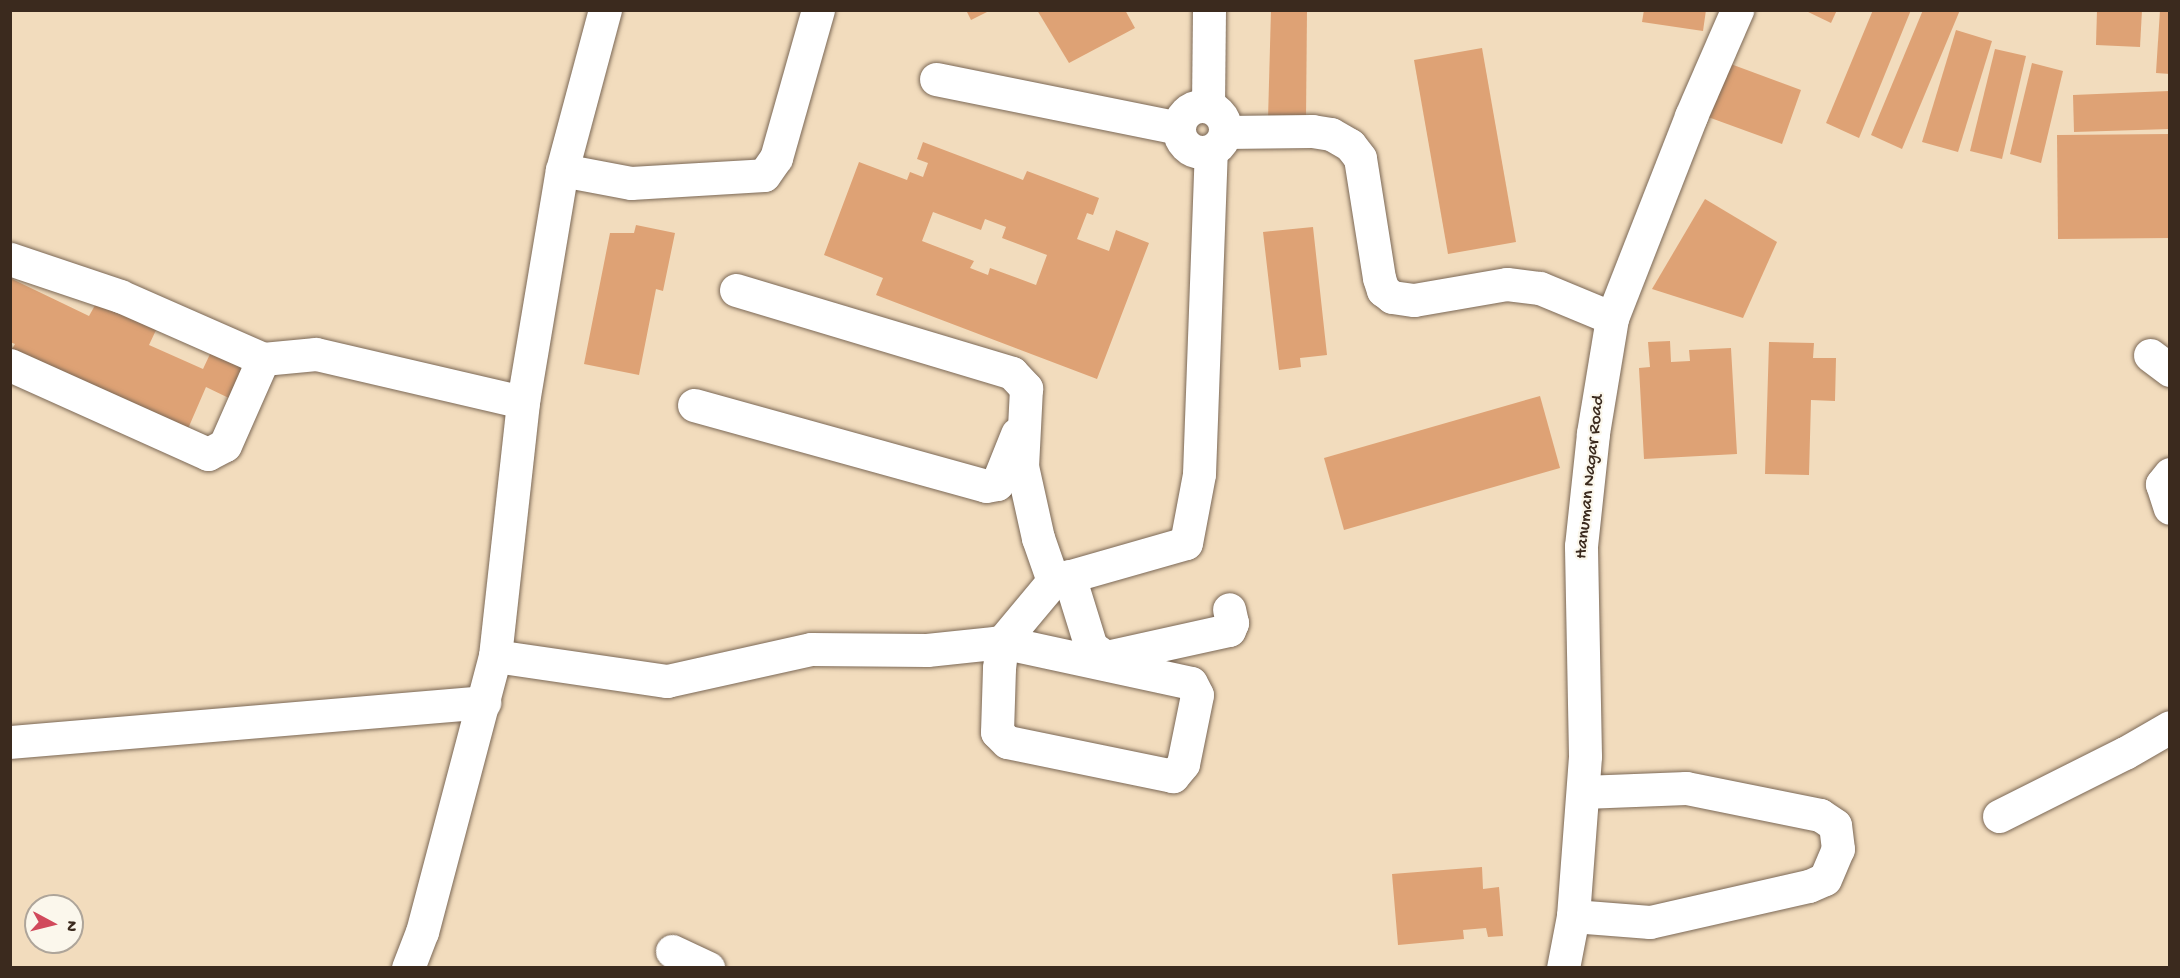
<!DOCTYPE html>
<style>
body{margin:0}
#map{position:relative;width:2180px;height:978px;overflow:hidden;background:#f2dcbd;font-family:"Gochi Hand",sans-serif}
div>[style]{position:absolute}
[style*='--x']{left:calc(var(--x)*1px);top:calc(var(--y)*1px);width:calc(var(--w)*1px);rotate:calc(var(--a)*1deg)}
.building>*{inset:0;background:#dea275}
.roads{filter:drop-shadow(0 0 2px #7b6856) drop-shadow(0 0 2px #7b6856)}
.minor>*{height:33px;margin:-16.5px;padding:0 16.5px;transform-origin:16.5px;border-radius:16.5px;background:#fff}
.minor>.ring{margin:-16.5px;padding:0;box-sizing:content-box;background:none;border:33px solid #fff;border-radius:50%}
span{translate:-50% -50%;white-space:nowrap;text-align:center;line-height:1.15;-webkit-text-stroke:4.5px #fbf7ec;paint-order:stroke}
.street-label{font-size:18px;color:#3b2a1e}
.frame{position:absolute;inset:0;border:12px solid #3b2a1e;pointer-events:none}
.north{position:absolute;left:24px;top:894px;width:60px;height:60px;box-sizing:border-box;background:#fbf7ec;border:2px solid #aea59a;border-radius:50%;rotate:97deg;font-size:16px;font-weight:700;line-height:24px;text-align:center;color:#3b2a1e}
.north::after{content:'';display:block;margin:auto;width:21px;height:27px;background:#d1495b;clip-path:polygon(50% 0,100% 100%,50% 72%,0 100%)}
</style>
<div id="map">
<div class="building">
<i style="clip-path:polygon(966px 10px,991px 10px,971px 20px)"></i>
<i style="clip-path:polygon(1037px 10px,1125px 10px,1135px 28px,1069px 63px)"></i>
<i style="clip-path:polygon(1271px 10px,1307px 10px,1306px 119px,1268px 119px)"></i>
<i style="clip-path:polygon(1644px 10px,1706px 10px,1703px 31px,1642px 22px)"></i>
<i style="clip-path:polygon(1804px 10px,1837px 10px,1831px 23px)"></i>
<i style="clip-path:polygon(1873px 10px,1911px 10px,1859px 138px,1826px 123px)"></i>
<i style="clip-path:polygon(1923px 10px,1960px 10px,1902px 149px,1871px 135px)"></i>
<i style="clip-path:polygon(2097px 10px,2142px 10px,2140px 47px,2096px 45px)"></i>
<i style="clip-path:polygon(2160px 10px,2170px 10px,2170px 74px,2156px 73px)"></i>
<i style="clip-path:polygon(1956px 30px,1992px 41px,1958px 152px,1922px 142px)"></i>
<i style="clip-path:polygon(1482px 48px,1516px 242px,1448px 254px,1414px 60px)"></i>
<i style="clip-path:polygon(1995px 49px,2026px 56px,2002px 159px,1970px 151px)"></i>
<i style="clip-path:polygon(1728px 63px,1801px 90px,1782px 144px,1708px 117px)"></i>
<i style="clip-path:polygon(2032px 63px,2063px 71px,2041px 163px,2010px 154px)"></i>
<i style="clip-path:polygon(2169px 91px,2170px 129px,2074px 132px,2073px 95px)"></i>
<i style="clip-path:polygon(2170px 134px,2170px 238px,2058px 239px,2057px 135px)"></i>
<i style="clip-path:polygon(evenodd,923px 142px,1023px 180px,1027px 171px,1099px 198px,1093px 215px,1087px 213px,1077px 239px,1109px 251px,1116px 230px,1149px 243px,1097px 379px,876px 295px,883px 278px,824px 255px,859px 162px,907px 180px,910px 172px,923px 177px,928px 163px,917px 159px,923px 142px,933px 212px,981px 230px,985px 219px,1006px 227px,1002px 238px,1047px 255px,1036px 285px,990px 268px,988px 275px,970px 268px,974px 261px,922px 241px,933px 212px)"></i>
<i style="clip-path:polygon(1705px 199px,1777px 242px,1743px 318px,1652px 289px)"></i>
<i style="clip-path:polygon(636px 225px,675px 233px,663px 291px,656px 289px,639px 375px,584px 364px,610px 233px,634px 233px)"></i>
<i style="clip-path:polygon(1313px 227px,1327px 355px,1300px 358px,1301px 367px,1279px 370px,1263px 232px)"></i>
<i style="clip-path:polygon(10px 278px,89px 316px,98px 300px,157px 328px,149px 345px,203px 369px,211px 352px,250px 369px,235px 401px,206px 387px,187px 431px,10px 353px,15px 344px,10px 342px)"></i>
<i style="clip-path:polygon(1670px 341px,1671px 362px,1690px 361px,1689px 350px,1731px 348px,1737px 454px,1644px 459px,1639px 368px,1650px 367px,1648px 342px)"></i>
<i style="clip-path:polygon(1769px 342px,1814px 343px,1813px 358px,1836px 358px,1835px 401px,1811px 400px,1809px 475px,1765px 474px)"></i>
<i style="clip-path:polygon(1540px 396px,1560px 468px,1344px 530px,1324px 458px)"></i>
<i style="clip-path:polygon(1482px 867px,1483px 889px,1499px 887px,1503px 936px,1488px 937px,1486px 928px,1463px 930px,1464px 939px,1398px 945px,1392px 874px)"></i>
</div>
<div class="roads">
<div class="minor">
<i style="--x:936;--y:79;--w:248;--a:11.4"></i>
<i class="ring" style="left:1179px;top:106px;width:13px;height:13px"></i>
<i style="--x:1208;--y:106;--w:96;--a:-89.4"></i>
<i style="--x:1225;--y:132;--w:87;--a:-0.7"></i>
<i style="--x:1312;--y:131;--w:19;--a:9"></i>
<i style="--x:1331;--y:134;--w:22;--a:30"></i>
<i style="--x:1350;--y:145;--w:16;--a:52"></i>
<i style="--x:1360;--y:158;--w:121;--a:81"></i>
<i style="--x:1379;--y:278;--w:13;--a:72"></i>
<i style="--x:1383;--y:290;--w:11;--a:38"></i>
<i style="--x:1392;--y:297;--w:22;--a:8"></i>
<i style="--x:1414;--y:300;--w:94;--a:-9.8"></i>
<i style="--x:1507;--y:284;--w:33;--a:7"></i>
<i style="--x:1540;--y:288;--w:78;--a:22.6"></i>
<i style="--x:562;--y:170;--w:70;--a:10.7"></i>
<i style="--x:631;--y:183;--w:133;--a:-3.4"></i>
<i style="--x:764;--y:175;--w:21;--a:-55"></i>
<i style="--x:776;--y:158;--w:154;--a:-74.2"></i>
<i style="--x:10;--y:259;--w:116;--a:18.6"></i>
<i style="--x:120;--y:296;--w:156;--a:23.8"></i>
<i style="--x:263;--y:359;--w:53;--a:-5.4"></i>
<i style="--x:316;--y:354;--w:212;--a:13.1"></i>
<i style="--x:736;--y:290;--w:288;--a:16.7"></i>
<i style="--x:1012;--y:373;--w:21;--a:47"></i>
<i style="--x:1026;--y:388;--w:78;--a:92.9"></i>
<i style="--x:1022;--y:466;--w:74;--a:77.5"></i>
<i style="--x:1038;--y:538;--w:46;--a:70.8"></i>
<i style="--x:2150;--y:355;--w:25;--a:37"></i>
<i style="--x:10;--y:365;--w:217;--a:24.2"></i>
<i style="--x:208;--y:454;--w:19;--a:-28"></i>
<i style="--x:225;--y:445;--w:94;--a:-66.2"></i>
<i style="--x:694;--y:405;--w:303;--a:15.5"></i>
<i style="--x:986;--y:486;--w:11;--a:-10"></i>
<i style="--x:997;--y:484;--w:54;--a:-68.2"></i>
<i style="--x:2170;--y:474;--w:13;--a:129"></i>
<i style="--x:2162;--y:484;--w:25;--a:72"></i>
<i style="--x:1069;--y:576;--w:74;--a:72.8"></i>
<i style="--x:1091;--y:647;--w:18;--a:34"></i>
<i style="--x:1106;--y:657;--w:126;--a:-12.4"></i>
<i style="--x:1229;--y:630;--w:8;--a:-67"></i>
<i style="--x:1232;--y:623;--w:14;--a:-102"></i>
<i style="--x:495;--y:656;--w:174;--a:8.3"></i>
<i style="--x:667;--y:681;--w:148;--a:-12.5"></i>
<i style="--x:811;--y:649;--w:116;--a:0.5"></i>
<i style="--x:927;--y:650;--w:75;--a:-6.1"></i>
<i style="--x:1002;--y:642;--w:193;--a:12.2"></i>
<i style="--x:1191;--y:683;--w:13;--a:63"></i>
<i style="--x:1197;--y:695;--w:70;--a:101.5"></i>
<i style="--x:1183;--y:764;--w:16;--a:130"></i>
<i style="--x:1173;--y:776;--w:169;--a:-168.4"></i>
<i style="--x:1007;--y:742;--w:14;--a:-135"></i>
<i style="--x:997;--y:732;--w:64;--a:-88.2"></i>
<i style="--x:999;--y:668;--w:26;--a:-83"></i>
<i style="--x:1002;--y:642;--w:80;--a:-50.1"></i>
<i style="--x:1053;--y:581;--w:138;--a:-15.9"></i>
<i style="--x:1186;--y:543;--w:70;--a:-79.3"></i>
<i style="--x:1199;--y:474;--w:323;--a:-87.9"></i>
<i style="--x:10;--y:742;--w:476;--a:-4.8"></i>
<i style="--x:1999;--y:816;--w:141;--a:-26.6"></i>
<i style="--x:2125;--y:753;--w:52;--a:-30"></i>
<i style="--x:1573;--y:916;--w:77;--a:4.5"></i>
<i style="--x:1650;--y:922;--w:163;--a:-12.8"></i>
<i style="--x:1809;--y:886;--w:17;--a:-24"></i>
<i style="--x:1825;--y:879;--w:33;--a:-67"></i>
<i style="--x:1838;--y:849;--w:24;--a:-97"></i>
<i style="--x:1835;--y:825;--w:18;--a:-146"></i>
<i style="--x:1820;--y:815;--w:137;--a:-168.6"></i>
<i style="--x:1686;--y:788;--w:103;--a:177.8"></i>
<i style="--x:672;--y:951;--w:40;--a:25"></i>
<i style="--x:408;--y:968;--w:39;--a:-69"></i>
<i style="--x:422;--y:932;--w:285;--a:-75.2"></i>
<i style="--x:495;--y:656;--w:256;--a:-83.7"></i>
<i style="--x:523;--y:402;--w:235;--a:-80.5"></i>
<i style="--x:562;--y:170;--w:166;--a:-75"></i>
<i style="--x:1563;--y:968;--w:53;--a:-79.1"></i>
<i style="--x:1573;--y:916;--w:160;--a:-85.7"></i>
<i style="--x:1585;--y:756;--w:210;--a:-91.1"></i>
<i style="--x:1581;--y:546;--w:114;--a:-83.9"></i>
<i style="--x:1593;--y:433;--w:117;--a:-80.6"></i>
<i style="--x:1612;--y:318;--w:217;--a:-68.6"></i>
<i style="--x:1691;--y:116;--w:116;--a:-66.5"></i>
</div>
</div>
<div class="street-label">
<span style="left:1591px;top:477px;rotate:-84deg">Hanuman Nagar Road</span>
</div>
<div class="frame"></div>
<div class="north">N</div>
</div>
